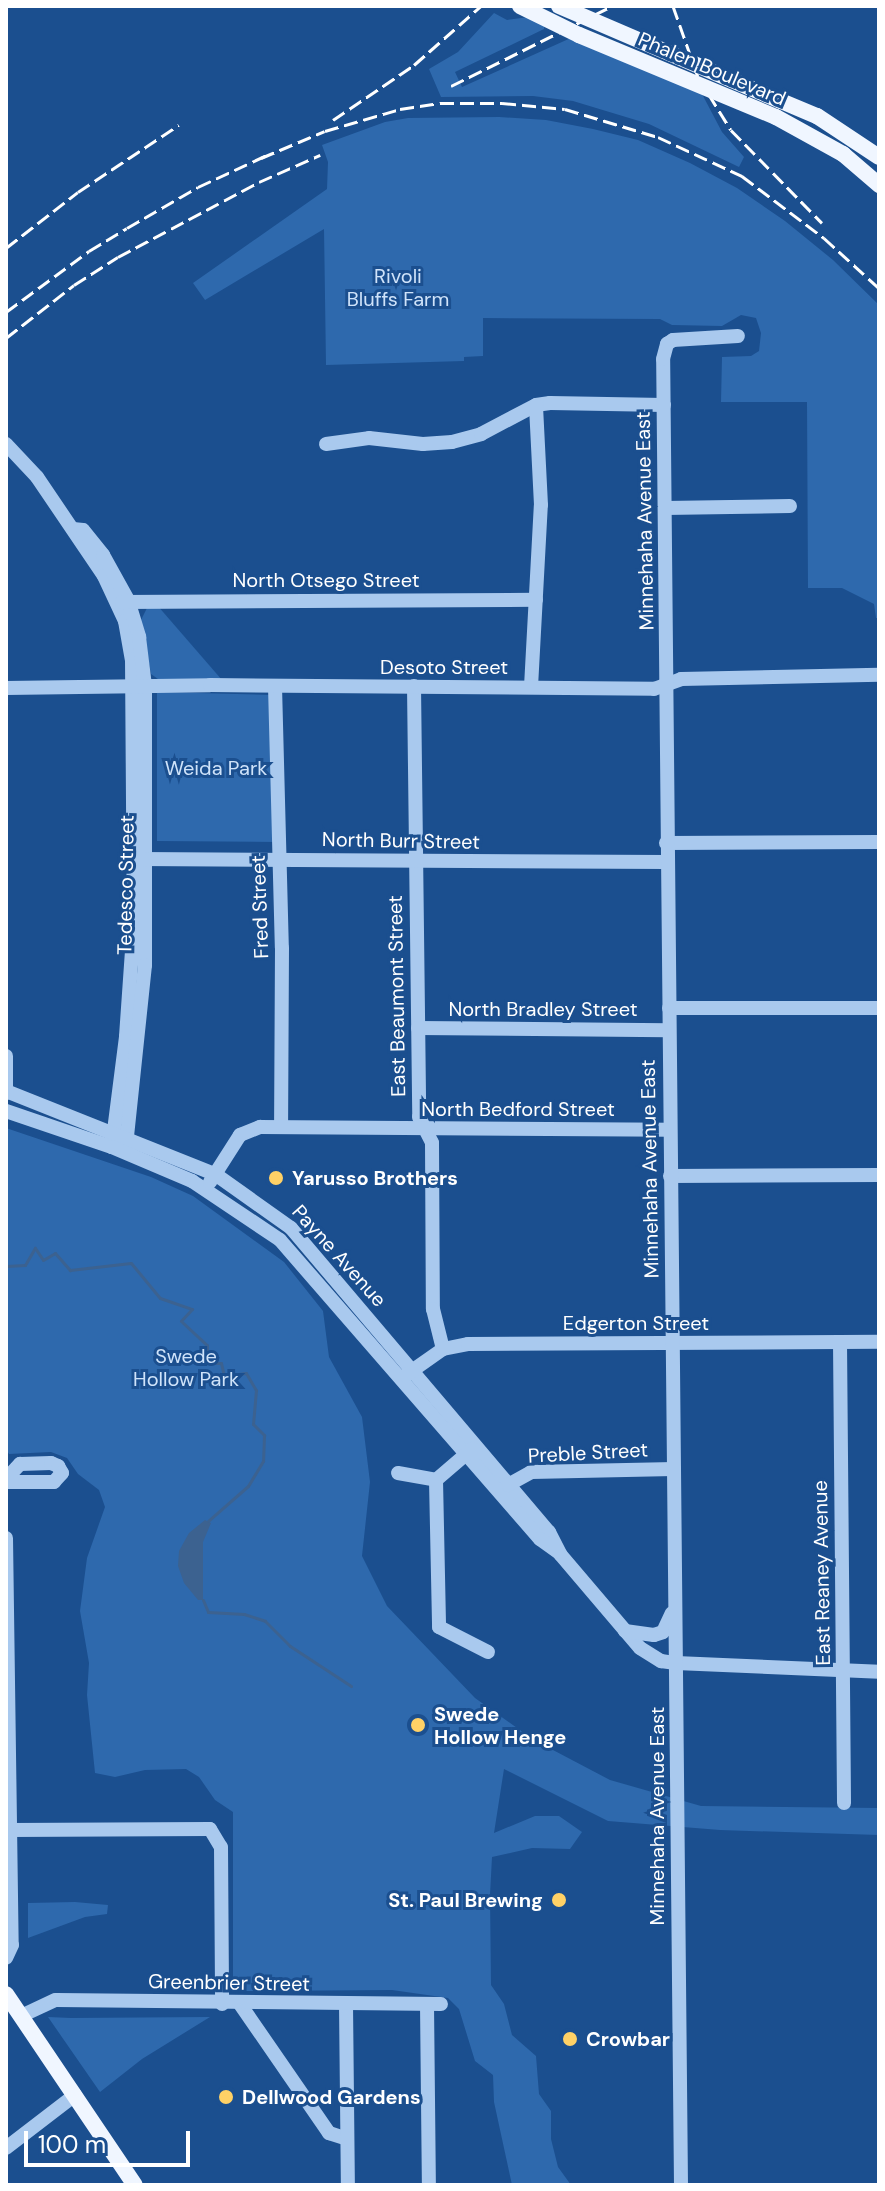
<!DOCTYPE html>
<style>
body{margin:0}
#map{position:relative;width:885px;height:2191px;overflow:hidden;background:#1b4f8f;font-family:"DM Sans",sans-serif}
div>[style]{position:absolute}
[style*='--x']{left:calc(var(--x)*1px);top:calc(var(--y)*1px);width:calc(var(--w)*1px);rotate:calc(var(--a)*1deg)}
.green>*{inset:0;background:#2e69ad}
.water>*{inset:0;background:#3c6290}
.stream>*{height:3px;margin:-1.5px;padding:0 1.5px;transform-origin:1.5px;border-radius:1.5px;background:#3c6290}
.minor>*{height:14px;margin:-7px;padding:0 7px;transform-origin:7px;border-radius:7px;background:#a9c9ee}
.major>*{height:16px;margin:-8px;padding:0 8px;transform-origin:8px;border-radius:8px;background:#f0f6ff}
.rail>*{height:3px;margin-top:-1.5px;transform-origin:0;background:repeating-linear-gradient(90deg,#fff 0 14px,transparent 0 20px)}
.major-bridge>*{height:16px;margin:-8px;padding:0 8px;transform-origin:8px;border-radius:8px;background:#f0f6ff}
.dots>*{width:22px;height:22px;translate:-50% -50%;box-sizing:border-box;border:4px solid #1b4f8f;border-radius:50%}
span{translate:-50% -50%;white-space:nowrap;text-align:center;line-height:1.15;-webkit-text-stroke:6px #1b4f8f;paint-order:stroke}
.street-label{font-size:20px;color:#fff}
.park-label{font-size:20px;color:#cfe3fa}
.poi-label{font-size:20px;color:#fff;font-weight:700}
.left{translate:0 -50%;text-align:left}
.right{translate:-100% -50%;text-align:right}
.frame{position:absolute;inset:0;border:8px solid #fff;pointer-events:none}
.scale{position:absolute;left:24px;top:2131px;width:166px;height:36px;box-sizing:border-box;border:4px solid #fff;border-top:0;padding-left:10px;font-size:24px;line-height:28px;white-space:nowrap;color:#fff;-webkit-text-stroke:6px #1b4f8f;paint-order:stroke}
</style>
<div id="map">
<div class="green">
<i style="clip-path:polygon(494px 13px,507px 20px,529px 17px,545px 23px,544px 29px,455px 72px,462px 87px,573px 37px,701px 92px,722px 132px,744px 157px,739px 167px,649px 124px,573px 101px,533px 96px,441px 97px,429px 69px,458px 52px)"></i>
<i style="clip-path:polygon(499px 117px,546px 120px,593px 129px,638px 140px,690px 163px,737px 188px,785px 221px,833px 260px,879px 305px,879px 618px,876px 618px,874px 604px,842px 588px,808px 588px,807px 402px,721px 402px,722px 357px,751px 356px,759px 351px,761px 333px,756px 318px,741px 315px,722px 326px,672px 325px,660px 319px,483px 318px,483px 356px,464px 357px,464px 361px,326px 365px,324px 229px,205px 300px,193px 283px,327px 189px,328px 162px,322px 145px,385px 122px,408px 118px)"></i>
<i style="clip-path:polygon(157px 605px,222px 680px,158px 679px,151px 674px,141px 620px,148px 606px)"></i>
<i style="clip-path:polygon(157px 692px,272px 695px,276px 842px,157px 841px)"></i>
<i style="clip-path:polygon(6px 1128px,151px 1177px,193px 1196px,284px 1262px,323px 1311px,329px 1357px,362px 1417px,370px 1482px,362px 1556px,387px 1606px,475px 1698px,534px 1740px,610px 1780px,701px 1806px,879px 1808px,879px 1835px,720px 1830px,608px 1821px,504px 1769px,494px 1833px,535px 1816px,559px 1816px,582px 1832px,570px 1849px,532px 1848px,492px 1857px,490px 1895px,491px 1985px,504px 2004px,512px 2035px,536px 2056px,539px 2094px,551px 2111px,551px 2139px,558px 2167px,571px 2185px,512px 2185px,494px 2102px,493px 2075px,475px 2061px,459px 2009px,448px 1998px,392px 1990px,237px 1991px,233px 1980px,233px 1812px,215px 1800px,199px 1777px,186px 1769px,145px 1770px,115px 1777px,95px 1773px,87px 1695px,89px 1663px,80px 1611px,87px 1558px,105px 1507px,99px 1490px,78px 1474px,67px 1458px,51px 1452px,9px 1454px,6px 1449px)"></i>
<i style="clip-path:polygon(75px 1902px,108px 1905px,107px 1914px,85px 1917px,28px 1938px,28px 1903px)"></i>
<i style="clip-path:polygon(48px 2017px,71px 2018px,210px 2017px,142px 2059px,100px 2092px)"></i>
</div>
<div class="water">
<i style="clip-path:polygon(205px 1520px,211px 1523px,203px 1542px,203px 1600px,198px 1600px,184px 1583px,178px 1566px,179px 1551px,189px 1533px)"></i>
</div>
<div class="stream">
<i style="--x:6;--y:1266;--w:19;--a:-3"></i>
<i style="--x:25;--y:1265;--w:20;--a:-60"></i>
<i style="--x:35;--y:1248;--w:14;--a:56"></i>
<i style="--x:43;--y:1260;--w:14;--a:-30"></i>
<i style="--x:55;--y:1253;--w:23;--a:49"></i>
<i style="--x:70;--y:1270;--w:61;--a:-6.5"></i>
<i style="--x:131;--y:1263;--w:45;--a:50.4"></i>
<i style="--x:160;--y:1298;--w:34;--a:19"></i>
<i style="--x:192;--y:1309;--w:16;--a:133"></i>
<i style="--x:181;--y:1321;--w:35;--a:43"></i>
<i style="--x:207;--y:1345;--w:18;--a:90"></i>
<i style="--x:207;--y:1363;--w:14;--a:0"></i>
<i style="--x:221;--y:1363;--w:13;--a:77"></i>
<i style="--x:224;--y:1376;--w:22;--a:-8"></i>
<i style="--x:246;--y:1373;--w:20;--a:60"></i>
<i style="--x:256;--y:1390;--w:34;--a:95"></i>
<i style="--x:253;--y:1424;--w:16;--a:45"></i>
<i style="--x:264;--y:1435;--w:26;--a:92"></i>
<i style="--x:263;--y:1461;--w:29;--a:121"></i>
<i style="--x:248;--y:1486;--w:53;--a:138.8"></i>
<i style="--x:203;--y:1600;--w:13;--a:67"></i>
<i style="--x:208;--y:1612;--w:36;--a:3"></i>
<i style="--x:244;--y:1614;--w:22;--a:18"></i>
<i style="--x:265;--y:1621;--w:35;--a:45"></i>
<i style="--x:290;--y:1646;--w:73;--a:33.3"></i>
</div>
<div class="minor">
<i style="--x:6;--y:444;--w:45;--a:46.8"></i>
<i style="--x:37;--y:477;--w:120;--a:55.9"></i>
<i style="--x:104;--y:576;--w:50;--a:65"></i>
<i style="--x:125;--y:621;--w:39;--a:80"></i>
<i style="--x:132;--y:659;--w:263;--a:89.6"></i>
<i style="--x:134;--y:922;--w:115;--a:94"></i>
<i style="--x:126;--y:1037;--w:111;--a:97.3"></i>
<i style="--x:326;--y:444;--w:43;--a:-7.9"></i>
<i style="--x:369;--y:438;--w:54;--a:6.3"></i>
<i style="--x:423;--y:444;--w:29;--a:-4"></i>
<i style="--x:452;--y:442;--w:30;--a:-15"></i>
<i style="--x:481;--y:434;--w:62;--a:-27.8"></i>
<i style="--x:536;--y:405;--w:14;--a:-8"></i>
<i style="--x:550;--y:403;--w:114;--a:1"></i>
<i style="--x:665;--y:508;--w:125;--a:-0.9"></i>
<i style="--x:73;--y:529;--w:10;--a:6"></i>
<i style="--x:83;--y:530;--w:32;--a:51"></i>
<i style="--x:103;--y:555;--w:51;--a:60.9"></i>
<i style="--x:128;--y:600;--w:39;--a:73"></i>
<i style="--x:139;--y:637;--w:49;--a:83"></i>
<i style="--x:145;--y:686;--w:279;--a:90"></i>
<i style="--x:145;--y:965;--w:183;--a:96"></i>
<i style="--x:122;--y:602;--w:414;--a:-0.3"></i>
<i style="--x:275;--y:686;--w:262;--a:88.5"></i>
<i style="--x:282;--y:948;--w:179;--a:90.3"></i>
<i style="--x:414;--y:686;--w:431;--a:89.3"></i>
<i style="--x:419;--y:1117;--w:29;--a:63"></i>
<i style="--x:432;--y:1143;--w:166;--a:89.7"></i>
<i style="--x:433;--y:1309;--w:41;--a:76"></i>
<i style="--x:531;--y:687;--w:182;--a:-86.9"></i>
<i style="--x:541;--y:505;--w:100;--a:-92.9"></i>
<i style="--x:6;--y:688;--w:204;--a:-0.8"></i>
<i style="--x:210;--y:685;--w:444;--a:0.5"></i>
<i style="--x:654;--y:689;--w:29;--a:-20"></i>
<i style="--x:681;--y:679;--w:198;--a:-1.2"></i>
<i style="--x:666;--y:843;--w:213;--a:-0.3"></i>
<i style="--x:139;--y:859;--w:528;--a:0.33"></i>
<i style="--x:669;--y:1008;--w:210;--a:0"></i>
<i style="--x:418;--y:1028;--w:250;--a:0.5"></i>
<i style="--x:6;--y:1056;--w:37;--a:90"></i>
<i style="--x:6;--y:1091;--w:225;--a:21.7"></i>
<i style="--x:215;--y:1174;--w:93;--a:35.4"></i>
<i style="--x:291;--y:1228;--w:399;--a:49.7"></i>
<i style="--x:549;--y:1532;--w:25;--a:63"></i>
<i style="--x:560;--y:1554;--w:123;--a:49.6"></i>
<i style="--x:640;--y:1648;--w:25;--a:32"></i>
<i style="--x:661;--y:1661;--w:15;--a:8"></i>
<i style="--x:676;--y:1663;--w:203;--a:2.5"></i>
<i style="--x:6;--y:1111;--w:112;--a:18.8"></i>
<i style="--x:112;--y:1147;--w:87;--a:23"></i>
<i style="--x:192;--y:1181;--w:106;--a:33.8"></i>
<i style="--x:280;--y:1240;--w:396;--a:49"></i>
<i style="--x:540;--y:1539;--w:22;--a:36"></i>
<i style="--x:670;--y:1176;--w:209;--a:-0.3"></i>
<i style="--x:210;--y:1182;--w:56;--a:-57.4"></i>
<i style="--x:240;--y:1135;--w:22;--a:-22"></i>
<i style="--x:260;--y:1127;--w:410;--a:0.4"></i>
<i style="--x:840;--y:1342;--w:461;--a:89.5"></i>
<i style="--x:406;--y:1375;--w:45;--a:-35.1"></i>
<i style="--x:443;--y:1349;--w:25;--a:-11"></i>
<i style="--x:468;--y:1344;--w:411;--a:-0.3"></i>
<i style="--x:398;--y:1473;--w:39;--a:10"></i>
<i style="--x:436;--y:1480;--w:48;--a:-40.7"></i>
<i style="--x:6;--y:1479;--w:21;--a:-47"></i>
<i style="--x:20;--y:1464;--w:31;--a:-2"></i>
<i style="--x:51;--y:1463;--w:8;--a:23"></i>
<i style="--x:58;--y:1466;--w:8;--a:60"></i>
<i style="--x:62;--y:1473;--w:12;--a:132"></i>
<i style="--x:54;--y:1482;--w:48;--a:180"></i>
<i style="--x:436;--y:1480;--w:147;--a:88.8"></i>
<i style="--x:439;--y:1627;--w:55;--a:27"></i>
<i style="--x:508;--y:1485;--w:26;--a:-29"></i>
<i style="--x:531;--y:1472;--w:143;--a:-1.2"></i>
<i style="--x:6;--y:1538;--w:407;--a:89.2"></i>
<i style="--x:12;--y:1945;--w:14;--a:115"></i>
<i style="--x:625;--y:1631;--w:29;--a:8"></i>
<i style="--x:654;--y:1635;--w:9;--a:-18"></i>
<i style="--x:663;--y:1632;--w:21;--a:-65"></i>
<i style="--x:10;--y:1830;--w:200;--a:-0.3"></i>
<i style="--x:210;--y:1829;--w:21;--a:59"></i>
<i style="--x:221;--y:1847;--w:157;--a:89.6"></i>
<i style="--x:240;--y:2004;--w:157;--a:55.4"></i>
<i style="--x:329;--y:2133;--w:19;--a:18"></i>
<i style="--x:346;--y:2004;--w:181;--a:89.4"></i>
<i style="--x:427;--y:2004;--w:181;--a:89.4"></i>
<i style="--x:21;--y:2016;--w:38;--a:-25"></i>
<i style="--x:56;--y:2000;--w:385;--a:0.6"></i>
<i style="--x:6;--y:2148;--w:87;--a:-37.5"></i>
<i style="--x:681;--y:2185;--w:1826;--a:-90.56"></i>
<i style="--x:663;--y:359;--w:16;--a:-75"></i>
<i style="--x:667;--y:344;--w:7;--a:-34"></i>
<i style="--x:673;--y:340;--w:65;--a:-3.5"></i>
</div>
<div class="major">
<i style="--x:781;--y:101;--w:39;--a:23"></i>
<i style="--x:817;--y:116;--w:74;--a:33.5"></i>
<i style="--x:776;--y:117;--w:77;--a:28.9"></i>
<i style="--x:843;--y:154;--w:48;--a:40.7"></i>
<i style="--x:6;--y:1994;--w:230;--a:56"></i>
</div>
<div class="rail">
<i style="--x:673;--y:6;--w:75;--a:70.6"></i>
<i style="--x:698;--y:77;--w:62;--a:58.1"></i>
<i style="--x:731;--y:130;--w:130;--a:45.6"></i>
<i style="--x:451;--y:86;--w:180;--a:-26.4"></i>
<i style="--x:333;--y:120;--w:98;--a:-34.2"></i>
<i style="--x:414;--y:65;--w:89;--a:-41.4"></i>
<i style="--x:261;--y:158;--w:69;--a:-22.9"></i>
<i style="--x:325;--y:131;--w:78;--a:-16.3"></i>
<i style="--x:400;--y:109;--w:40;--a:-8.5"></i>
<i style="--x:440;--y:103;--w:62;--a:0"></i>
<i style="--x:502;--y:103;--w:63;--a:5.4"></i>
<i style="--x:565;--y:109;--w:97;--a:16.8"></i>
<i style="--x:658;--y:137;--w:93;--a:24.9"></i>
<i style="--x:742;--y:176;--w:103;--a:37.1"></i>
<i style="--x:824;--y:238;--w:74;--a:42.3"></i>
<i style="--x:6;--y:248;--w:91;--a:-37.9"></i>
<i style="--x:78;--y:192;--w:121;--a:-33.6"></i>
<i style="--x:6;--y:312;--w:103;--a:-36.3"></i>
<i style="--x:89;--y:251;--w:44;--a:-31.2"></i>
<i style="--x:127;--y:228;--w:82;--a:-30"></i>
<i style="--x:198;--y:187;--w:78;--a:-24.9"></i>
<i style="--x:6;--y:338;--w:86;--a:-37.9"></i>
<i style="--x:74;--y:285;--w:52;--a:-32.5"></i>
<i style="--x:118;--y:257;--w:160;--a:-28"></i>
<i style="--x:259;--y:182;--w:67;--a:-23.9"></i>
</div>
<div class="major-bridge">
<i style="--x:520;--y:6;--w:66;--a:26.2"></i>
<i style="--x:579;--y:35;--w:213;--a:22.6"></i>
<i style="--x:559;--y:6;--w:241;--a:23.2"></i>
</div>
<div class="dots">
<i style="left:276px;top:1178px;background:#ffd166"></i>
<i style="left:418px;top:1725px;background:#ffd166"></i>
<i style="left:559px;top:1900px;background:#ffd166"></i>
<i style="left:570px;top:2039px;background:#ffd166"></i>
<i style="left:226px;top:2097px;background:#ffd166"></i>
</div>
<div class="street-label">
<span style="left:712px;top:69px;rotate:23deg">Phalen Boulevard</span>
<span style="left:645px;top:521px;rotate:-91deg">Minnehaha Avenue East</span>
<span style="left:326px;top:580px">North Otsego Street</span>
<span style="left:444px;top:667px">Desoto Street</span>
<span style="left:401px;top:841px;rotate:1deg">North Burr Street</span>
<span style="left:126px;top:885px;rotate:-89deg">Tedesco Street</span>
<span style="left:260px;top:907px;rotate:-92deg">Fred Street</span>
<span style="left:397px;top:996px;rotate:-91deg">East Beaumont Street</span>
<span style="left:543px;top:1009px">North Bradley Street</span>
<span style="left:518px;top:1109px">North Bedford Street</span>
<span style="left:650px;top:1169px;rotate:-91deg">Minnehaha Avenue East</span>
<span style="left:339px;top:1256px;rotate:48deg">Payne Avenue</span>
<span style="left:636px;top:1323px">Edgerton Street</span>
<span style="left:588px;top:1453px;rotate:-3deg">Preble Street</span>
<span style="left:822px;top:1573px;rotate:-91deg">East Reaney Avenue</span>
<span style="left:657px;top:1816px;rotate:-90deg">Minnehaha Avenue East</span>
<span style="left:229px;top:1983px;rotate:1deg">Greenbrier Street</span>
</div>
<div class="park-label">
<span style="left:398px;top:288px">Rivoli<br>Bluffs Farm</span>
<span style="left:216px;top:768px">Weida Park</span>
<span style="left:186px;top:1368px">Swede<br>Hollow Park</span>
</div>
<div class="poi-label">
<span class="left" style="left:292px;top:1178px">Yarusso Brothers</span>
<span class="left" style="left:434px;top:1726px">Swede<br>Hollow Henge</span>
<span class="right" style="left:543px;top:1900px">St. Paul Brewing</span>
<span class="left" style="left:586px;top:2039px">Crowbar</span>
<span class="left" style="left:242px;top:2097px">Dellwood Gardens</span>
</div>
<div class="frame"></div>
<div class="scale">100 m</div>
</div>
